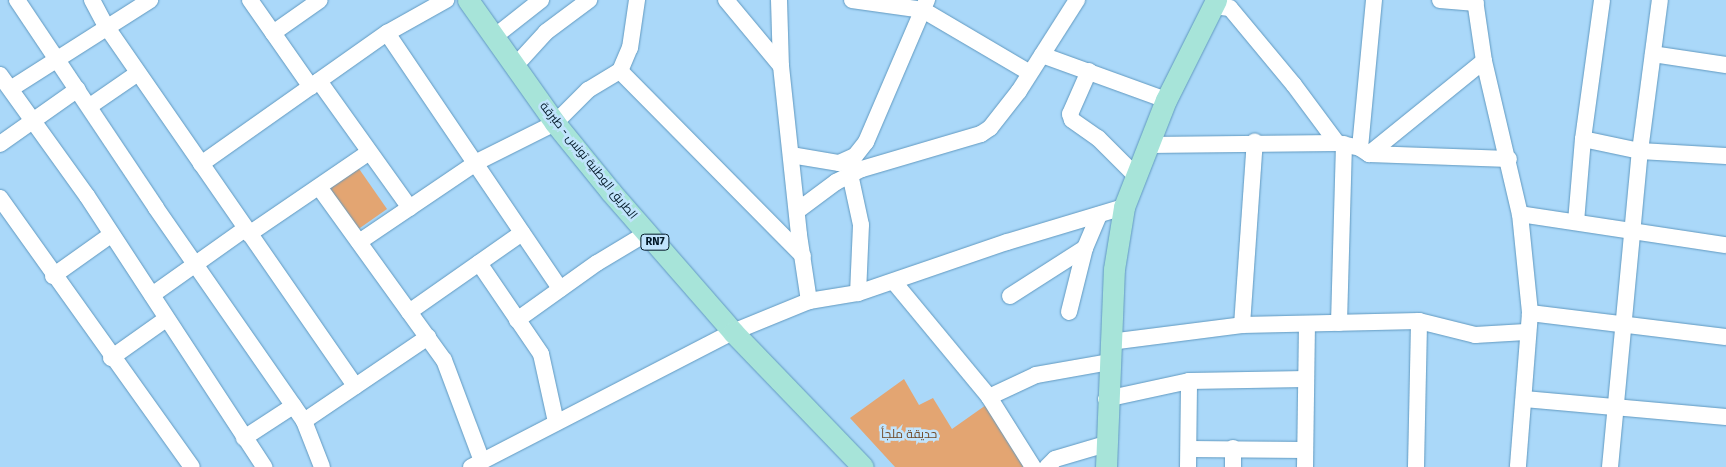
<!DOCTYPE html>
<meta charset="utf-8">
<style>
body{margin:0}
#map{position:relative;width:1726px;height:467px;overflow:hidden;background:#aad8f9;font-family:"Fira Sans",Cairo,sans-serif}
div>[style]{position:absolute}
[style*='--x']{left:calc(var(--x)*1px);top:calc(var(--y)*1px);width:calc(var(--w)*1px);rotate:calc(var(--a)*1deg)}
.green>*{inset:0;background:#e3a572}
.roads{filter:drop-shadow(0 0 1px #6199c0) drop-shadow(0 0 1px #6199c0)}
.minor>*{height:16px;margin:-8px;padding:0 8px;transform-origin:8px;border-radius:8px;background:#fff}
.major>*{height:21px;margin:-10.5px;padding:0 10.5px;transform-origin:10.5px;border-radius:10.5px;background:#a7e4d9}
span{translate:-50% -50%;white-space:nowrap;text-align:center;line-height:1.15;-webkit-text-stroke:5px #c1e4fd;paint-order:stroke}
.shield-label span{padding:1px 4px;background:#c1e4fd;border:1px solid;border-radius:4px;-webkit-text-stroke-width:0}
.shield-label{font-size:11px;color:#021827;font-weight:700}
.street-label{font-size:12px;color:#021827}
.park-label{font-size:12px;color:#704a29}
</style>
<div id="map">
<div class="green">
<i style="clip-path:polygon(355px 163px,387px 209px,350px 235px,318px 190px)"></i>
<i style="clip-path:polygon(904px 379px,919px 405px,933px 398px,952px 429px,986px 405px,1024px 467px,895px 467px,850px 418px)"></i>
</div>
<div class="roads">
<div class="minor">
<i style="--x:17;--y:0;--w:250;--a:56.2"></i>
<i style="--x:156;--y:208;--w:259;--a:55.2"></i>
<i style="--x:304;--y:421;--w:49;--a:68.6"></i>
<i style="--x:92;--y:0;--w:30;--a:62"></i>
<i style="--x:106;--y:26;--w:438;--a:55.3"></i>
<i style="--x:250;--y:0;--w:106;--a:55"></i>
<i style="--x:726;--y:0;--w:86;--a:50.2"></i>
<i style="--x:779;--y:0;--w:66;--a:88.3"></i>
<i style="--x:781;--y:66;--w:170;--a:83.9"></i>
<i style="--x:799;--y:235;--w:67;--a:81.4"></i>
<i style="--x:852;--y:0;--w:72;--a:8"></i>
<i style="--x:923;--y:10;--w:124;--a:30.5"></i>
<i style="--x:1440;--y:0;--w:36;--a:5"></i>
<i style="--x:1475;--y:0;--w:62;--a:81.6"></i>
<i style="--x:1484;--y:61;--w:157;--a:76.8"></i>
<i style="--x:1520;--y:214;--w:100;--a:84.2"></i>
<i style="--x:1530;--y:313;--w:154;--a:94.5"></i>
<i style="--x:1213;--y:6;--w:17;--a:7"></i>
<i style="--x:1230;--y:8;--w:100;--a:50.3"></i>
<i style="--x:1294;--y:85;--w:72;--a:53.4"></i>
<i style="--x:273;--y:33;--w:57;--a:-35.1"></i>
<i style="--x:387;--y:33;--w:309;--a:55.9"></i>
<i style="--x:494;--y:37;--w:60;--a:-38.2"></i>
<i style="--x:1653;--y:54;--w:74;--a:8.6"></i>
<i style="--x:1042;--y:55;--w:132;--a:19.9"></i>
<i style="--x:515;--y:66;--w:46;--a:-47.6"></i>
<i style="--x:546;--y:32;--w:54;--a:-36.7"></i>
<i style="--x:620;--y:71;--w:260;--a:45.3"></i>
<i style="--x:1089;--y:71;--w:47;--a:113.8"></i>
<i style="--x:1070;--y:114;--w:6;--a:72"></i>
<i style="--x:1072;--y:120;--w:32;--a:35"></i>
<i style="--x:1098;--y:138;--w:52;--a:45"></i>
<i style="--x:0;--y:75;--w:149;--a:54.3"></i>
<i style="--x:87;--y:196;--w:324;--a:56.8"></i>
<i style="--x:319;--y:81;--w:156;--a:54.4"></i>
<i style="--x:12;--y:88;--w:164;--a:-32.5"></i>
<i style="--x:90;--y:106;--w:58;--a:-34.5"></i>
<i style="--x:1583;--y:139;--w:58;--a:11.9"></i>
<i style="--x:1640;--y:151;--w:86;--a:3.3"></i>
<i style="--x:0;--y:144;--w:95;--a:-35.2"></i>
<i style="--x:1148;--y:145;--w:189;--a:-0.6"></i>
<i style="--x:1337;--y:143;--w:24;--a:12"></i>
<i style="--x:1360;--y:148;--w:11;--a:34"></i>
<i style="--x:1369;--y:154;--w:140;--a:2"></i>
<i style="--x:1360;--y:148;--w:149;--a:-84.6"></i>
<i style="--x:1369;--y:154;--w:148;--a:-39"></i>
<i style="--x:791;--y:155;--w:49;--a:9.5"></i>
<i style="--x:839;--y:163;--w:17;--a:-24"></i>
<i style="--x:855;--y:156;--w:18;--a:-52"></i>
<i style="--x:866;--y:142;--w:155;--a:-66.8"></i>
<i style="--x:201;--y:164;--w:228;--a:-35.2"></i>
<i style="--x:387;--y:33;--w:68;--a:-29.2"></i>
<i style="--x:850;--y:174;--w:52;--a:77.8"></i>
<i style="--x:861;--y:225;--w:68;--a:92.5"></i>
<i style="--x:319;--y:187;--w:213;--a:54.2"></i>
<i style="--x:444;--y:360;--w:108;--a:69.4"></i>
<i style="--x:0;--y:198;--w:330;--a:54.5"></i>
<i style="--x:797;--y:211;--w:49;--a:-36.6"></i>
<i style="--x:836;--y:182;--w:29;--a:-27"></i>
<i style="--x:862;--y:169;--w:124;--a:-16.4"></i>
<i style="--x:981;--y:134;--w:11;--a:-34"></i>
<i style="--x:990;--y:128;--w:47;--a:-51.9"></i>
<i style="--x:1019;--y:91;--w:108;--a:-57.5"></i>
<i style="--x:1520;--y:214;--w:208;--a:8.6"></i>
<i style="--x:1576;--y:222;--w:83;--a:-85.2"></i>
<i style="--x:1583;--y:139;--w:140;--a:-82.2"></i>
<i style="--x:249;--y:234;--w:145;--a:-34.3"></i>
<i style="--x:359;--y:242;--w:143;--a:-34.1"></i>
<i style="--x:477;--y:162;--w:87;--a:-26.6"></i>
<i style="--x:555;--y:123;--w:47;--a:-45"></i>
<i style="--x:588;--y:90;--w:37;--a:-31"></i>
<i style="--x:620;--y:71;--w:25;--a:-67"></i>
<i style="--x:630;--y:48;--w:49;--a:-81.7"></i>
<i style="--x:479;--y:263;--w:110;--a:55.7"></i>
<i style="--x:541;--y:354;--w:70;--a:77.6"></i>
<i style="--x:53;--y:276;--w:72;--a:-35.4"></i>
<i style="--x:894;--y:282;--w:149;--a:50.4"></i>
<i style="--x:989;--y:397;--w:83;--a:57.8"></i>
<i style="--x:152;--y:295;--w:114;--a:-35.4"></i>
<i style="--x:1010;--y:296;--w:89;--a:-32.6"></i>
<i style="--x:409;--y:312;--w:138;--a:-35"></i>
<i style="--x:1069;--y:312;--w:66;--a:-76"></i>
<i style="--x:1085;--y:248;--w:36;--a:-67"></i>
<i style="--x:1530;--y:313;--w:197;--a:7"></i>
<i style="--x:517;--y:320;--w:98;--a:-35.5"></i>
<i style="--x:597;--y:263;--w:58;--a:-31"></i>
<i style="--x:1339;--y:323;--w:179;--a:-88.4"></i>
<i style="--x:1242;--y:325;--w:184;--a:-86"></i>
<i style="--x:1110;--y:342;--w:133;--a:-7.3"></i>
<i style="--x:1242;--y:325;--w:177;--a:-1.3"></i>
<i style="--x:1419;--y:321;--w:58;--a:14"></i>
<i style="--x:1475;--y:335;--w:51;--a:-3.4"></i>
<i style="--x:111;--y:358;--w:67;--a:-35.3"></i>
<i style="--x:989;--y:397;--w:52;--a:-25.1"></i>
<i style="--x:1036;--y:375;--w:74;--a:-10.1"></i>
<i style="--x:1106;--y:399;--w:85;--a:-12.2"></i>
<i style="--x:1189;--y:381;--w:117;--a:-1"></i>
<i style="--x:1524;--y:399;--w:203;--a:5.1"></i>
<i style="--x:304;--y:421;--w:150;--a:-34.1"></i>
<i style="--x:244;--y:438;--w:59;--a:-33.1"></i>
<i style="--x:1189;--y:449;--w:116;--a:0.5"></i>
<i style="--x:471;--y:467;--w:295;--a:-27.3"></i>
<i style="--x:733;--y:332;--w:82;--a:-22.2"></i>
<i style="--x:809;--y:301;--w:50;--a:-9.3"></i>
<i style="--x:858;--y:293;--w:157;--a:-18.9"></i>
<i style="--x:1007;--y:242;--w:122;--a:-16.7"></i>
<i style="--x:1047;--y:467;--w:11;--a:-45"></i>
<i style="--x:1055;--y:459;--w:53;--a:-16.4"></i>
<i style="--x:1188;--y:467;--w:86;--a:-89.3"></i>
<i style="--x:1233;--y:467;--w:19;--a:-90"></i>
<i style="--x:1305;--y:467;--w:143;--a:-89.2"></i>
<i style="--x:1416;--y:467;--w:146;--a:-88.8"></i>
<i style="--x:1610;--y:467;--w:317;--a:-84.6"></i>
<i style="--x:1640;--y:151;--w:152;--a:-82.5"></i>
</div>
<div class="major">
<i style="--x:468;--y:0;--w:151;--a:54.7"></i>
<i style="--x:555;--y:123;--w:89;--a:50.9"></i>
<i style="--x:611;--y:192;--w:186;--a:48.9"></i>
<i style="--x:733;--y:332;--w:187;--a:46.1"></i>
<i style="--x:1106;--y:467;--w:198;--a:-87.7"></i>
<i style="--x:1114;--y:269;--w:63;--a:-80.8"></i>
<i style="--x:1124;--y:207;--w:115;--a:-68.6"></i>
<i style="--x:1166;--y:100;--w:112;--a:-63.4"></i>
</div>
</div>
<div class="shield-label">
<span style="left:655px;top:242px">RN7</span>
</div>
<div class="street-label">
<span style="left:588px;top:161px;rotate:51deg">الطريق الوطنية تونس - طبرقة</span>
</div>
<div class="park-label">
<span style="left:909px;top:435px">حديقة ملجأ</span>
</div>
</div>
